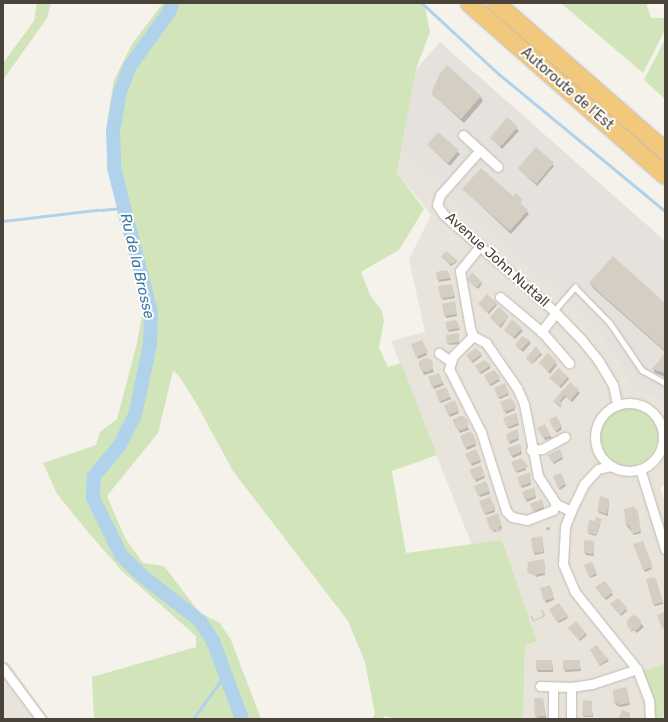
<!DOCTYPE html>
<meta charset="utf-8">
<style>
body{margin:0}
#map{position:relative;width:668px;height:722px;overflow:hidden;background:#f5f2ec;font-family:Rubik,sans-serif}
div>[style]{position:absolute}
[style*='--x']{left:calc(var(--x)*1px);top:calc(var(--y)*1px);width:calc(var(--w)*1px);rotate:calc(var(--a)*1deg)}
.residential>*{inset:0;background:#e8e4db}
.industrial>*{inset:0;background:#e5e1dd}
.green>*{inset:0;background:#d2e5ba}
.round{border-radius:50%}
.shadow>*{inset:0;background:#0003}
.stream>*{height:2.5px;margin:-1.25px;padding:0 1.25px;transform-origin:1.25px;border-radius:1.25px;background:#b0d3eb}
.river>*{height:14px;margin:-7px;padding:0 7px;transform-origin:7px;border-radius:7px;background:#b0d3eb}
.building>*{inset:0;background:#d5cec3}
.roads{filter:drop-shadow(0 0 1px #c0bab0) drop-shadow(0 0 1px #c0bab0)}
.lane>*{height:4.5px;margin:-2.25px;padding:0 2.25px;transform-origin:2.25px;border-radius:2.25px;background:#fff}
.street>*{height:9px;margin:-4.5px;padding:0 4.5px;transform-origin:4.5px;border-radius:4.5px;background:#fff}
.street>.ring{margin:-4.5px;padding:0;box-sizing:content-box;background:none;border:9px solid #fff;border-radius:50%}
.highway>*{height:17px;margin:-8.5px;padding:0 8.5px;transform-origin:8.5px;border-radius:8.5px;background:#f1c87c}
span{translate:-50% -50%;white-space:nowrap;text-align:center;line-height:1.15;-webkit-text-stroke:4px #fff;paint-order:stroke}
.street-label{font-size:14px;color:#49433a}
.water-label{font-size:15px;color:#3b79a4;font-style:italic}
.frame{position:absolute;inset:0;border:4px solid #49433a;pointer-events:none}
</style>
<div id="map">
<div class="residential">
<i style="clip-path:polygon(401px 151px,450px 193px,447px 197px,578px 310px,616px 356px,633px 391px,665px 401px,665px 484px,660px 488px,665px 503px,665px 719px,523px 719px,525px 646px,537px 641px,502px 540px,472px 545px,391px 341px,425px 332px,409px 259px,431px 215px,397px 173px)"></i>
<i style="clip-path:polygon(3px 662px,8px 662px,49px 719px,3px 719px)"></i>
</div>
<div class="industrial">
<i style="clip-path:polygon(440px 42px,665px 241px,665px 401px,633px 391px,616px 356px,578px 310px,447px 197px,450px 193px,401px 151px,416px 69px)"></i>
</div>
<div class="green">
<i style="clip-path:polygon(37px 3px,51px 3px,47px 18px,3px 80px,3px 63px,34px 21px)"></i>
<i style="clip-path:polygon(163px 3px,424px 3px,430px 32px,416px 69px,397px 173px,424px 209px,399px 250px,361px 272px,370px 295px,382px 311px,384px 321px,379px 348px,388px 367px,401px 363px,437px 455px,392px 471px,406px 553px,502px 540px,537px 641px,525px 646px,523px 719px,400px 719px,384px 716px,384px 719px,372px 719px,375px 714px,365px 662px,348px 621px,233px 471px,196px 403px,179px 376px,173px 371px,158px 433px,107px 496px,125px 538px,143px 563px,164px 566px,200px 613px,220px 623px,231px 640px,261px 719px,94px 719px,92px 677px,196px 647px,196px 636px,121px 570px,88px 532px,57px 494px,43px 463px,96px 445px,100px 432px,117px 419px,137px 343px,143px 309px,136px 275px,118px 216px,108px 159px,107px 121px,114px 80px,132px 44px)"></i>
<i style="clip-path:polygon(561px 3px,646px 3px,651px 18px,665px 18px,665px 30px,643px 73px)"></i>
<i style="clip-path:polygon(665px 39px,665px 99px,644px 80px)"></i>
<i class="round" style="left:600px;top:408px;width:58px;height:58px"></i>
<i style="clip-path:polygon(665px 664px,665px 711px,661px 719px,655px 719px,653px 702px,644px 671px)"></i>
</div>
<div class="shadow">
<i style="clip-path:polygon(432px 94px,480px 96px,483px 101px,464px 123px)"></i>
<i style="clip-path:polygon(507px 119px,519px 131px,502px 149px,491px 138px)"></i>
<i style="clip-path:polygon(438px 133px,460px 154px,450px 166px,428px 145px)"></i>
<i style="clip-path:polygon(536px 149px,554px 166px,537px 186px,519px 169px)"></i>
<i style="clip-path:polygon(463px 189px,522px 200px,520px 204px,529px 214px,511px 234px)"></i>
<i style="clip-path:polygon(442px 257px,456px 260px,457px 262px,451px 266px)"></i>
<i style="clip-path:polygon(447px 271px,451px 280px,439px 282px,437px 273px)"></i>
<i style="clip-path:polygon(468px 280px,481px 282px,482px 284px,478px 289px)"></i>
<i style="clip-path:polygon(590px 283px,665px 304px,665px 352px,593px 288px)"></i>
<i style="clip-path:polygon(452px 287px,455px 298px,443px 300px,442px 298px)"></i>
<i style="clip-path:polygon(454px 303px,457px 316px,446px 318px,443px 304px)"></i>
<i style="clip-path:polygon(496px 303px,497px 305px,489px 314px,479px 304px)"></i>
<i style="clip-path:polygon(508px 317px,501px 328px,491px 318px)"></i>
<i style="clip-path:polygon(456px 321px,460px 330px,449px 332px,448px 330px)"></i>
<i style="clip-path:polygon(512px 321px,523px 331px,515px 339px,506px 332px)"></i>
<i style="clip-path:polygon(459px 334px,459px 344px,449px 345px,448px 343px)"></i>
<i style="clip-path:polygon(523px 337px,531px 343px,523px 352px,517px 347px)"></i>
<i style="clip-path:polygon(423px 344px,427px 355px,418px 359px,413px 345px)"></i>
<i style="clip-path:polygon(536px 347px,542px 355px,532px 364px,527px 360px)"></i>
<i style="clip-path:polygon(475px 350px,482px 356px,473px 363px,468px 356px)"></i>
<i style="clip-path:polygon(548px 355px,557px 365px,550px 374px,540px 363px)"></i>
<i style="clip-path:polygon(665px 355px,665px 377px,655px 373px,653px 369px)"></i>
<i style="clip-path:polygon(428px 359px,434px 372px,424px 375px,419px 362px)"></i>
<i style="clip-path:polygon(484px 361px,491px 368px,481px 374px,476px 366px)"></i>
<i style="clip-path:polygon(494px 371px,500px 381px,491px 386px,485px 376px)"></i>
<i style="clip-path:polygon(440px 376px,444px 385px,434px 389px,430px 378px)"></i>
<i style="clip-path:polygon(568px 377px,569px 379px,561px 388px,552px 380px)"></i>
<i style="clip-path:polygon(570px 383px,580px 393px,572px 402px,566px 397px,560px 403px,561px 408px,555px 403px)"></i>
<i style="clip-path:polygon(505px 386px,509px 395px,500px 399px,498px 397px)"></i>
<i style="clip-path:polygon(447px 390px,451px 399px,441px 403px,440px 401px)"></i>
<i style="clip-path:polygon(512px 401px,515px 410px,506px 414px,501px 403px)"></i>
<i style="clip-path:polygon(456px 404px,459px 413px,450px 417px,445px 405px)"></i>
<i style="clip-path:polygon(516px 414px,519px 425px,509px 429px,508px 427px)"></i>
<i style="clip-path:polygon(463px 416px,469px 430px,460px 433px,453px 420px)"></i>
<i style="clip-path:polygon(556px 417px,562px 429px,557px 433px,550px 420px)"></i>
<i style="clip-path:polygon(544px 425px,552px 438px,545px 440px,539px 428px)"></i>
<i style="clip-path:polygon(517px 431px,519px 440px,510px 444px,507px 435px)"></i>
<i style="clip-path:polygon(473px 434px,476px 446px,467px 450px,461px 436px)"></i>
<i style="clip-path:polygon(520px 445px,522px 454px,513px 458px,509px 449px)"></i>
<i style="clip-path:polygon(477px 452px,481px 462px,472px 466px,471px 464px)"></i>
<i style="clip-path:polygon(561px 452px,563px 459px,554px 464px,550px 455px)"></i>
<i style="clip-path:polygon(525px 461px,526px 470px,517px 473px,516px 471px)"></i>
<i style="clip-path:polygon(481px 469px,485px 478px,476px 482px,471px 470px)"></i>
<i style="clip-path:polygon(529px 473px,531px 485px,522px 488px,521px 486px)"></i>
<i style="clip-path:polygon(562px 476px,566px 486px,560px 490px,559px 488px)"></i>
<i style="clip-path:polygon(486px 484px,490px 494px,480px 497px,476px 486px)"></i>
<i style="clip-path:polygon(534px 488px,536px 498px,527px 502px,526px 500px)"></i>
<i style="clip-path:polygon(491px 500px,495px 512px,486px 515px,485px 513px)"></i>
<i style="clip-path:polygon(542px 500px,544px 509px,535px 513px,534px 511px)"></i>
<i style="clip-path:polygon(609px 500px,608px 516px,599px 513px,598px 511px)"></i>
<i style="clip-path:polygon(634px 509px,641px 533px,634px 535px,627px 526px,625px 510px)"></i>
<i style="clip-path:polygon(498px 517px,502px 528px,500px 531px,493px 532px)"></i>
<i style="clip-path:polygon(601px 520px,598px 522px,600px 526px,596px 536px,589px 534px,588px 532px,596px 523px)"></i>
<i style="clip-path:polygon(549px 527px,550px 530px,547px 530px,546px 528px)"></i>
<i style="clip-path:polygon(542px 537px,544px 553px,535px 555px,534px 553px)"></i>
<i style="clip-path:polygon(593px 542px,594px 556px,586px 555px,585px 553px)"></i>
<i style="clip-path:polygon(635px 544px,643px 544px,652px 569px,645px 572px)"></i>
<i style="clip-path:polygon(544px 560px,545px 575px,536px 577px,535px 575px)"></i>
<i style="clip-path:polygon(593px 565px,597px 575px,591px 578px,590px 576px)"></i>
<i style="clip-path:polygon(656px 580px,663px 604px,655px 606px,654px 604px)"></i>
<i style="clip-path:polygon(605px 582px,613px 595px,606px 600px,598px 590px)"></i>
<i style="clip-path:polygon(551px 588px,554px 600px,546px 603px,545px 601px)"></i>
<i style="clip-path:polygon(558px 604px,568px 618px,559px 623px,550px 609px)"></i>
<i style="clip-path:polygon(613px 607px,626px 609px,627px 611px,621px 616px)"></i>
<i style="clip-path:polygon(634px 615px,644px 627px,637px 633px,634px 630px,631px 632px,632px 627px,627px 621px)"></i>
<i style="clip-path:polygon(571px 631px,585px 633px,587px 635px,580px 641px)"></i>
<i style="clip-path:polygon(596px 646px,609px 661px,600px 666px,591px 650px)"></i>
<i style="clip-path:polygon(552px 661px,553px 672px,538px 672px,537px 670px)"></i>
<i style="clip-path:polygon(579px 661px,581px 671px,566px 672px,564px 670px)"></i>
<i style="clip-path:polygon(616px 690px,627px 690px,630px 705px,620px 707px,616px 705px,613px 692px)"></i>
<i style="clip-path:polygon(543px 699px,546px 718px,537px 718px,536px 716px)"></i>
<i style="clip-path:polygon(591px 702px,593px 717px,584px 717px,583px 715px)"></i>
</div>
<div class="stream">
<i style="--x:422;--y:3;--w:105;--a:42.7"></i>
<i style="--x:499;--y:74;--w:215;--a:39.5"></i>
<i style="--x:100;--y:210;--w:25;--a:-5"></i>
<i style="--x:3;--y:221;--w:95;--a:-6.7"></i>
<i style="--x:193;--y:719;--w:58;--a:-54.1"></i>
</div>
<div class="river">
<i style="--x:172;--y:3;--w:9;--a:108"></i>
<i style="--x:169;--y:12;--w:67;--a:125.8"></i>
<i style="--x:130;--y:66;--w:28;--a:111"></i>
<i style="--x:120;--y:92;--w:39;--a:100"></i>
<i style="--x:113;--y:130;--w:38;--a:88"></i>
<i style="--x:114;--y:168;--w:149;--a:75.6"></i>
<i style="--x:151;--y:312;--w:32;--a:92"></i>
<i style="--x:150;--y:344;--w:73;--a:101.9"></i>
<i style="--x:135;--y:415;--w:34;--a:117"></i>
<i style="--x:120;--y:445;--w:40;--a:130"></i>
<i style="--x:94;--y:476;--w:22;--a:93"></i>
<i style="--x:93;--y:498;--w:64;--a:63.8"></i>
<i style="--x:121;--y:555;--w:28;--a:45"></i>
<i style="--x:141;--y:575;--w:75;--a:37.9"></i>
<i style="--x:200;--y:621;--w:24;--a:57"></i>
<i style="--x:213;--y:641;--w:83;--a:69.6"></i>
</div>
<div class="building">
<i style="clip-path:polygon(447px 65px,481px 96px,461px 119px,431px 94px,440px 73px)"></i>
<i style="clip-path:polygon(507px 117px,518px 127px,500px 147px,490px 138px)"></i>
<i style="clip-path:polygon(438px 132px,459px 150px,448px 163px,427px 145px)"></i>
<i style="clip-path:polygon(536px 147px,554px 163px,536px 184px,518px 168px)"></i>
<i style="clip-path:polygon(481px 168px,513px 196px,516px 193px,523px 200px,520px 203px,528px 210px,510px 231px,462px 189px)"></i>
<i style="clip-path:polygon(446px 251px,457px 260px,454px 263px,450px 264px,441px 257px)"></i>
<i style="clip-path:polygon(613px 256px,665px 303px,665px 351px,589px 283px)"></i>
<i style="clip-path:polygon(447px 270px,451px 278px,437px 280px,436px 272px)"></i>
<i style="clip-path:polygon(472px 272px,482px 282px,476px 288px,467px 280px)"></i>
<i style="clip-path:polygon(452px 284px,454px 296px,441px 299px,438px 286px)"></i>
<i style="clip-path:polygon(487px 294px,497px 303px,487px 313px,478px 304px)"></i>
<i style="clip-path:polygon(455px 301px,457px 314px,444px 316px,442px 304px)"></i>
<i style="clip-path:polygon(499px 307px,509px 316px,500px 326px,490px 317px)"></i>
<i style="clip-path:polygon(512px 319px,522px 328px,513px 338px,504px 330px)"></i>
<i style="clip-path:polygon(456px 320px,460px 328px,447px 330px,445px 322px)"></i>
<i style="clip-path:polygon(459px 333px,459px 342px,447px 344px,446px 335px)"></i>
<i style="clip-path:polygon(522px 336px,530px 340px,521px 350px,515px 345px)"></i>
<i style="clip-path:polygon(422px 340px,428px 352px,416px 357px,411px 344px)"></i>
<i style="clip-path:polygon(536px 346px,541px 353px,531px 364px,526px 358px)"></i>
<i style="clip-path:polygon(476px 348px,482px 354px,471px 362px,466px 355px)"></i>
<i style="clip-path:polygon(548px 353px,557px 362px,548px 372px,539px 363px)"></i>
<i style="clip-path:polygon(665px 353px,665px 373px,652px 369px)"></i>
<i class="round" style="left:419px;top:358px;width:14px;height:14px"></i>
<i style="clip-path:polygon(484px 360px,491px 365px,479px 373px,475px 366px)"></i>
<i style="clip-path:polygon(559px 368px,568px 377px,559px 387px,549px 378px)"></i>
<i style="clip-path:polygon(494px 370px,501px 378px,489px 385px,484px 375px)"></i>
<i style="clip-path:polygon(439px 373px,443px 383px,432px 387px,428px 377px)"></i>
<i style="clip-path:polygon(570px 382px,579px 390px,570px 401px,565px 395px,560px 401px,562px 403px,559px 406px,553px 401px)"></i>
<i style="clip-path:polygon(505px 383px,509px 393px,498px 398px,494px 388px)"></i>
<i style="clip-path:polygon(446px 387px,450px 397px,439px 402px,435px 391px)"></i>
<i style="clip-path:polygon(511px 398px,517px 407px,504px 412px,500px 402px)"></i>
<i style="clip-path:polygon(455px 400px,459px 411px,448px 415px,444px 405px)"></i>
<i style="clip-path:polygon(517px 413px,518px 423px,507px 428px,503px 418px)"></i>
<i class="round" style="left:454px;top:416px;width:14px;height:14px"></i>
<i style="clip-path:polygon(556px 416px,562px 426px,555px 432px,549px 420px)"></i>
<i style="clip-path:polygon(545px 424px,551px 436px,543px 438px,537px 428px)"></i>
<i style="clip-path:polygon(518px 429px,519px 438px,508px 442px,506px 434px)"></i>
<i style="clip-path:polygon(471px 431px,477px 443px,465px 448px,460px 436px)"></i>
<i style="clip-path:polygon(520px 444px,521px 452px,511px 456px,507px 448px)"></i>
<i style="clip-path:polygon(476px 449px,481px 460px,470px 464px,465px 454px)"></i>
<i style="clip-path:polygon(560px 449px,563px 457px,552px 463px,548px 455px)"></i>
<i style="clip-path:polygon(522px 458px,528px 467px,515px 472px,511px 462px)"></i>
<i style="clip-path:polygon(481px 465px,485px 476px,474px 480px,469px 470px)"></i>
<i style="clip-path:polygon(530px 472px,531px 482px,520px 487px,517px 477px)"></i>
<i style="clip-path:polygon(561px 473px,565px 484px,558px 489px,553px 476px)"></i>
<i style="clip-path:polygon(486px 481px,490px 491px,478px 496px,474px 486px)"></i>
<i style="clip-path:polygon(534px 487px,536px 496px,525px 500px,522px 492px)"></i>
<i style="clip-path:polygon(600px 496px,609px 499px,607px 514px,597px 511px)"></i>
<i style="clip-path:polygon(490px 497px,496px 509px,484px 514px,479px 501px)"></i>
<i style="clip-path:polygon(542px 499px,544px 507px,533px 512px,530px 504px)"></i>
<i style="clip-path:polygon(634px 506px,638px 512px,641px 531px,632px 534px,629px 525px,626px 526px,624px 509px)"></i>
<i style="clip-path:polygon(498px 513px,502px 526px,499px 527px,501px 531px,497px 532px,495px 529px,491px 531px,486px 518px)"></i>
<i style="clip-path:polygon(596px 517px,602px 519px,596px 535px,587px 532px,589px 520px,595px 521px)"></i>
<i style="clip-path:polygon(542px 536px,543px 552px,533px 553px,531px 538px)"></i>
<i style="clip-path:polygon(584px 540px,594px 541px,593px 554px,584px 553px)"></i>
<i style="clip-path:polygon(643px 541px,653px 567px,643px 570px,633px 544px)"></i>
<i style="clip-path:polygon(544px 559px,545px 573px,534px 575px,527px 573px,528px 562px)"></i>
<i style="clip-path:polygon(592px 562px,597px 573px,589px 577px,584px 565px)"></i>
<i style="clip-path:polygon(655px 577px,663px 602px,653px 605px,646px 579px)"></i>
<i style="clip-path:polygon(605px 581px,613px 592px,604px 599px,595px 587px)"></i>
<i style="clip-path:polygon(550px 585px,554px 598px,544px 601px,540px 588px)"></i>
<i style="clip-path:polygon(618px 598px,627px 608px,620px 615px,610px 604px)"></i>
<i style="clip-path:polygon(559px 603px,568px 616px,557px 622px,549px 609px)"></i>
<i style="clip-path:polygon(543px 610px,546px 616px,533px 622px,530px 616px,532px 615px,534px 620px,542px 616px,543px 613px,540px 611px)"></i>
<i style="clip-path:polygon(665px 612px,665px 628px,662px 629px,657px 615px)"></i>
<i class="round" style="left:627px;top:616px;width:14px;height:14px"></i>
<i style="clip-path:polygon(576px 621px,586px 633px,579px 640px,568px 628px)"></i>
<i style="clip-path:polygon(596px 645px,608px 659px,600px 665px,590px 650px)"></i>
<i style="clip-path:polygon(536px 660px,552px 660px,552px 670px,536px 670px)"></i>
<i style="clip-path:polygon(563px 660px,580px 660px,580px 669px,563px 670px)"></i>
<i style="clip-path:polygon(626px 687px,630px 703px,618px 705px,618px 703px,614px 704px,613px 690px)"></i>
<i style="clip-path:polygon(534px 698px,543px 698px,545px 716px,535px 717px)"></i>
<i style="clip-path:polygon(583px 700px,592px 701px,592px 716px,582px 716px)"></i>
<i style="clip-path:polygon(622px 710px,630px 713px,630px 719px,618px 719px)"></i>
</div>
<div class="roads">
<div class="lane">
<i style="--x:554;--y:311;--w:32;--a:-49"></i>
<i style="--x:575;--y:287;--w:50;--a:45.8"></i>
<i style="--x:610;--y:323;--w:57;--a:55.8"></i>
<i style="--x:642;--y:370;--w:26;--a:29"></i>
</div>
<div class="street">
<i style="--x:463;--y:135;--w:47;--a:42.4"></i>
<i style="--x:480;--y:150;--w:60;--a:131.6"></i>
<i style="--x:440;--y:195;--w:10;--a:107"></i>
<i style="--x:437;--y:205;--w:12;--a:55"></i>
<i style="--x:444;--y:215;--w:146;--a:41.1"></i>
<i style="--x:554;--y:311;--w:39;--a:46"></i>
<i style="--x:581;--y:339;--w:27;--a:51"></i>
<i style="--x:598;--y:360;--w:29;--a:59"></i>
<i style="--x:613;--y:385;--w:19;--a:78"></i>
<i style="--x:480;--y:246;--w:32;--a:129"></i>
<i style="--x:460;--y:271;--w:58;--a:80"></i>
<i style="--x:470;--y:328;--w:9;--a:69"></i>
<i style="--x:473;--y:336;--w:15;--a:28"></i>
<i style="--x:486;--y:343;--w:55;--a:55.4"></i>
<i style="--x:517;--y:388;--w:17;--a:66"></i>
<i style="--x:524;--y:404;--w:73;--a:79"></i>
<i style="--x:538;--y:476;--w:33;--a:57"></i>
<i style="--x:556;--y:504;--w:17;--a:25"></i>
<i style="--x:500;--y:297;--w:56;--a:39.9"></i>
<i style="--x:543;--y:333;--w:40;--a:49"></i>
<i style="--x:541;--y:332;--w:24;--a:-52"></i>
<i style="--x:473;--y:336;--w:28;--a:135"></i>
<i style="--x:453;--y:356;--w:14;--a:107"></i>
<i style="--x:449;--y:369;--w:71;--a:63.1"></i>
<i style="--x:481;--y:432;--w:83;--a:72.4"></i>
<i style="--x:506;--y:511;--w:8;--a:45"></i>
<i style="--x:512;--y:517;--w:15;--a:11"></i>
<i style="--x:527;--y:520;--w:28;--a:-21"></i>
<i style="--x:553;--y:510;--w:7;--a:-63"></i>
<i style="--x:439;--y:353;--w:14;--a:36"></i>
<i class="ring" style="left:595px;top:403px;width:59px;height:59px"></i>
<i style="--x:531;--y:450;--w:11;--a:-5"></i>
<i style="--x:542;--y:449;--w:26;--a:-28"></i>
<i style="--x:611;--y:466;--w:13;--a:167"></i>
<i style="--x:598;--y:469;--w:21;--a:133"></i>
<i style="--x:584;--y:484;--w:30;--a:116"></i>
<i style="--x:571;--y:511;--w:17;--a:111"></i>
<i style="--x:565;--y:527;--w:37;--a:93"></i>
<i style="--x:563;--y:564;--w:30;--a:67"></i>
<i style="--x:575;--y:592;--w:99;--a:51.2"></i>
<i style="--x:637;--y:669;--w:33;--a:69"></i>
<i style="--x:649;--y:700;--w:19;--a:87"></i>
<i style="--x:640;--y:469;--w:84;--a:72.6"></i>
<i style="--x:3;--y:668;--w:64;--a:53.3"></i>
<i style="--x:540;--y:686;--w:31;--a:2"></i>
<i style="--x:571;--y:687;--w:21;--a:-8"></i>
<i style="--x:592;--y:684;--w:47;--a:-18.4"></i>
<i style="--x:553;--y:687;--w:32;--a:90"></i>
<i style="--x:571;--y:687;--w:32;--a:90"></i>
</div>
<div class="highway">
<i style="--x:469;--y:3;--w:261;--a:41.3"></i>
<i style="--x:496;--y:3;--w:225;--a:41.2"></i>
</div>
</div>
<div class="street-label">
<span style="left:567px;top:89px;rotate:41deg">Autoroute de l’Est</span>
<span style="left:497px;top:260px;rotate:42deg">Avenue John Nuttall</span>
</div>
<div class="water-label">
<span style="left:137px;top:266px;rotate:77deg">Ru de la Brosse</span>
</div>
<div class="frame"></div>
</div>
